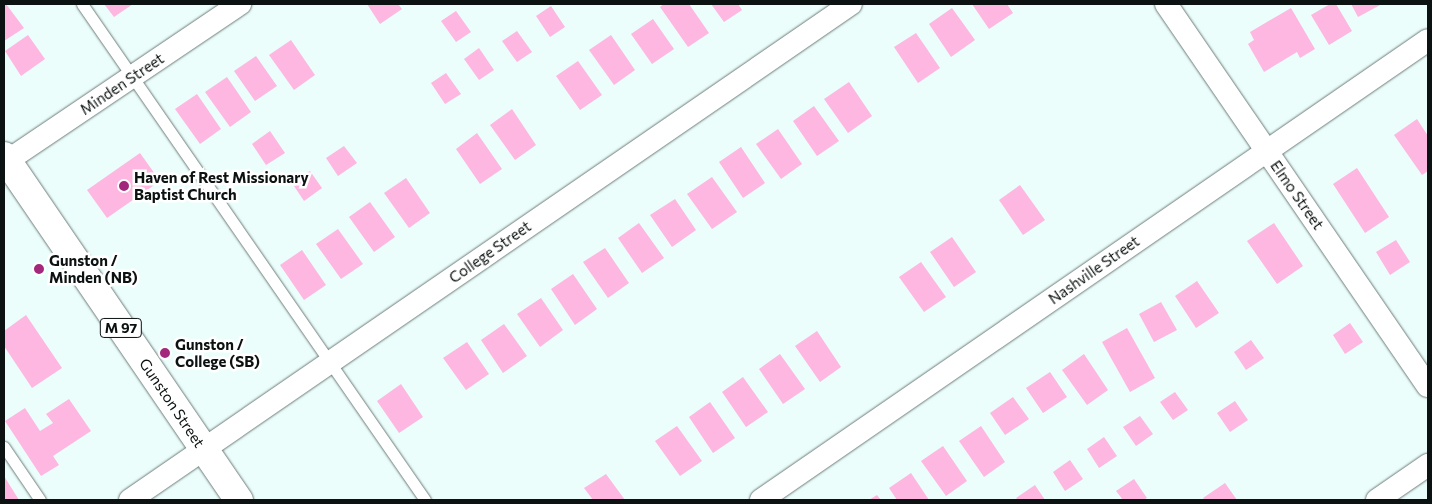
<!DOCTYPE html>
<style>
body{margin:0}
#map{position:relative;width:1432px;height:504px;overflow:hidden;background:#ecfefb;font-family:Commissioner,sans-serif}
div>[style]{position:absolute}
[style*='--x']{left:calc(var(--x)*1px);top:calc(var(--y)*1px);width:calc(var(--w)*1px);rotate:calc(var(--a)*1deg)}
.building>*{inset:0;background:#fdb7e0}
.roads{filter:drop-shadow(0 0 1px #6d7c7a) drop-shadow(0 0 1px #6d7c7a)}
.lane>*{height:11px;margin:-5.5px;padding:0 5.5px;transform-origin:5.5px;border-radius:5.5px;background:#fff}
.street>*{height:22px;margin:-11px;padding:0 11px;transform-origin:11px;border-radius:11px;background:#fff}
.primary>*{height:28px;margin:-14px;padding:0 14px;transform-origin:14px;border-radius:14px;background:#fff}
.dots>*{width:14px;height:14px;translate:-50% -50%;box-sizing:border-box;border:2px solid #fff;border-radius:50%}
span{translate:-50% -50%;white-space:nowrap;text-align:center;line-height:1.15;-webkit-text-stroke:5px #fff;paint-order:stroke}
.shield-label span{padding:1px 4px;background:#fff;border:1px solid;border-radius:4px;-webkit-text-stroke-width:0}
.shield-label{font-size:14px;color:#0c1211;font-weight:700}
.street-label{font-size:15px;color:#0c1211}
.poi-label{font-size:15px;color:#0c1211;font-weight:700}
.left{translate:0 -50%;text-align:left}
.frame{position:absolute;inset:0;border:5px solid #0c1211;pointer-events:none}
</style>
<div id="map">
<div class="building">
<i style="clip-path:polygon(6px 4px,24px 28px,4px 41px,4px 5px)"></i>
<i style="clip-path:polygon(104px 4px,133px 4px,114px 17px)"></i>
<i style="clip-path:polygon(367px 4px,398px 4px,402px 9px,380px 24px)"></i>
<i style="clip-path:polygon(664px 4px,689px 4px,709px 33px,688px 47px,660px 7px)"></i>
<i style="clip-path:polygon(711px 4px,738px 4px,742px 10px,724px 22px)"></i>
<i style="clip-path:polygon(972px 4px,1007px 4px,1013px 13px,989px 29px)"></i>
<i style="clip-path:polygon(1330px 4px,1336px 4px,1352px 31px,1329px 45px,1311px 15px)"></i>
<i style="clip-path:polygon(1351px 4px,1382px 4px,1358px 17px)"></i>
<i style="clip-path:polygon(551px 6px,565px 27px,550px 37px,536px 16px)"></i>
<i style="clip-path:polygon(952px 8px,975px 40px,951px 57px,929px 24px)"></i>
<i style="clip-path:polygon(1291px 8px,1315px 49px,1300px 58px,1297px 52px,1264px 72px,1248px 44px,1254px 40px,1250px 32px)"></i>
<i style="clip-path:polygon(456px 11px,471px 32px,456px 42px,441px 21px)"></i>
<i style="clip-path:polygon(653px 19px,674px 49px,652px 64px,631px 34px)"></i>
<i style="clip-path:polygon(517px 31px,532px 52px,517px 62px,502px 41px)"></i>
<i style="clip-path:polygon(916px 33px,940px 68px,918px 83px,894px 47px)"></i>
<i style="clip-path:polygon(28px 35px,45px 59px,21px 76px,5px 51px)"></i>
<i style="clip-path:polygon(611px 35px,635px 70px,614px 85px,589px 50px)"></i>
<i style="clip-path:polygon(291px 40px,315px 75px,294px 90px,269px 55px)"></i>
<i style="clip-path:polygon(479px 48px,494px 70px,479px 80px,464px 59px)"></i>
<i style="clip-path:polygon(256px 56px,277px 86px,255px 101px,234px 71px)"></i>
<i style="clip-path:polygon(578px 61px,602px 95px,580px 110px,556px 76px)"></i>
<i style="clip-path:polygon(446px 73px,461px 94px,445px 104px,431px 83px)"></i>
<i style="clip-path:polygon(227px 77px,251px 112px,230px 127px,205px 92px)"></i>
<i style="clip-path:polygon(849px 82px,872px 116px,848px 133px,824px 99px)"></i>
<i style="clip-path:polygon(197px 94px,221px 129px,200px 144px,175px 109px)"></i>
<i style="clip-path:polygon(814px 106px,839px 141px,817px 156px,793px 121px)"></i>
<i style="clip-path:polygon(512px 109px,536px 145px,515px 160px,490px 125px)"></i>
<i style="clip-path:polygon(1417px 119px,1428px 136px,1428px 171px,1422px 175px,1394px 135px)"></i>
<i style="clip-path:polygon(778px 129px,802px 164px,781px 179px,756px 144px)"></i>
<i style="clip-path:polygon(270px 131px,285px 153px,266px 165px,252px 144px)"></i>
<i style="clip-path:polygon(477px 133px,502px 169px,480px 184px,456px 149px)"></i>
<i style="clip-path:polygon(344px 146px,357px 163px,338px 176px,326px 158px)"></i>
<i style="clip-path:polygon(741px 147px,765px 183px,743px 198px,719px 162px)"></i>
<i style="clip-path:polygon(140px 153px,160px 181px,107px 218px,87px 190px)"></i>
<i style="clip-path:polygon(1357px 168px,1389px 217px,1365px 233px,1333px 184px)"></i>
<i style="clip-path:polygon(310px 171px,322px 188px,304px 201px,292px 183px)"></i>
<i style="clip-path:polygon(712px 177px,737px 212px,712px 229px,687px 194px)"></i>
<i style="clip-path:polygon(406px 178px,430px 213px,409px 228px,384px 193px)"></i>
<i style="clip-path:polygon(1020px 185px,1045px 220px,1023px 235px,999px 200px)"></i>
<i style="clip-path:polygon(675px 199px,696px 230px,672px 247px,650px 215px)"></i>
<i style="clip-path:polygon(370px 202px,395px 237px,374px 252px,349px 217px)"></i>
<i style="clip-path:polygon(639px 223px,664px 258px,642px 273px,618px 238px)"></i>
<i style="clip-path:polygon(1274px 223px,1303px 266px,1277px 284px,1247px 241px)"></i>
<i style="clip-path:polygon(338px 229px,363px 264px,341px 279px,316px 244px)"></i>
<i style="clip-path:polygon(952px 237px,976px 272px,954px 287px,930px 252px)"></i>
<i style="clip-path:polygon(1396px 240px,1410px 262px,1390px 275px,1376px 252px)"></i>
<i style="clip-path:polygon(605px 248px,629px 283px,608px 298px,583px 262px)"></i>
<i style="clip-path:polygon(302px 250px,326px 285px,304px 300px,280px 265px)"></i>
<i style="clip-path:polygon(921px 262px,946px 297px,924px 312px,899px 277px)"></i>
<i style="clip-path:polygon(573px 274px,597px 309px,575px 325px,551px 289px)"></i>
<i style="clip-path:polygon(1197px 281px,1219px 313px,1196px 328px,1175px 296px)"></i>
<i style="clip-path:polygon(541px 298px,563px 330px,540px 347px,517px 314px)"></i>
<i style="clip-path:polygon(1161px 302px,1177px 330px,1154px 342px,1139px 314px)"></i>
<i style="clip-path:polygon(26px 315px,62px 368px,32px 388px,4px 346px,4px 331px)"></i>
<i style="clip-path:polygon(1350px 323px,1363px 342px,1345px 354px,1333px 335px)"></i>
<i style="clip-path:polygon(504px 324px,527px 356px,503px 373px,481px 340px)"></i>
<i style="clip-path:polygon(1127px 328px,1155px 378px,1130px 392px,1102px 342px)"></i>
<i style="clip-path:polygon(817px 331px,841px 367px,820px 382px,795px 346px)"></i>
<i style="clip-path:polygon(1251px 340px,1264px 358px,1246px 370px,1234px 352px)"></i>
<i style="clip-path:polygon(467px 342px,489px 374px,466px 390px,443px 358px)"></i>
<i style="clip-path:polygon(780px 354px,805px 389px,783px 404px,759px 369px)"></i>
<i style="clip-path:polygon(1084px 354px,1108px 390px,1087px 405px,1062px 370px)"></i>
<i style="clip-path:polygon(1050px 372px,1067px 397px,1043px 413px,1026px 388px)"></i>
<i style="clip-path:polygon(743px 377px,768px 412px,746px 427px,722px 392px)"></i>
<i style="clip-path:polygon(401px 384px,423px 417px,399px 433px,377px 401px)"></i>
<i style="clip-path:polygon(1175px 392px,1188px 410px,1173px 420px,1160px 402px)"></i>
<i style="clip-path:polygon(1013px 397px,1029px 419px,1005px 435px,990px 413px)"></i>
<i style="clip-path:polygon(69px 399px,91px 431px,53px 456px,59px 465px,41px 476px,5px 421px,25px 408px,40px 431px,53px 423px,46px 414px)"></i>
<i style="clip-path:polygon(1235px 401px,1248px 420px,1230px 432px,1217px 413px)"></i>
<i style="clip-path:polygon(710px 402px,735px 438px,713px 453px,689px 417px)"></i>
<i style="clip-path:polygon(1140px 416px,1153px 434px,1136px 446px,1123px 427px)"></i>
<i style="clip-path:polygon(677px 426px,702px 461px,680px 476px,655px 441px)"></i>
<i style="clip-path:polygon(981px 426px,1005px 462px,984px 477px,959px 441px)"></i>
<i style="clip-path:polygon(1104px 437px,1117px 456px,1099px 468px,1087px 449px)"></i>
<i style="clip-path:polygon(943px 446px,967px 481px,946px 496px,921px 461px)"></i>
<i style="clip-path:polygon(1070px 460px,1083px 479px,1065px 491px,1053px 472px)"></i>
<i style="clip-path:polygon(911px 473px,929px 500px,897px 500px,889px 488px)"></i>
<i style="clip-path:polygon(606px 474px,625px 500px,593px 500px,584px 488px)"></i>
<i style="clip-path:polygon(4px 476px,19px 500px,4px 500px)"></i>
<i style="clip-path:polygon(1134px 479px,1147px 498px,1143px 500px,1123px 500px,1116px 491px)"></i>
<i style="clip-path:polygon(1225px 483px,1237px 500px,1205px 500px,1203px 498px)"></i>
<i style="clip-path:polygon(1035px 485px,1045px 500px,1018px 500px,1016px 498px)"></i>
<i style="clip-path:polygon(877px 495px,881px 500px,869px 500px)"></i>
</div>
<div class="roads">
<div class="lane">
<i style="--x:82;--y:4;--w:603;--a:55.33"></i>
<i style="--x:4;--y:447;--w:64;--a:55.8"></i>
</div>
<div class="street">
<i style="--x:1166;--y:4;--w:463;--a:55.6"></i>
<i style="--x:4;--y:163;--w:285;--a:-34"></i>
<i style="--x:130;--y:500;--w:875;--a:-34.53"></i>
<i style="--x:761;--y:500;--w:810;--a:-34.59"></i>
<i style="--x:1377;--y:500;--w:62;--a:-34.5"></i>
</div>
<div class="primary">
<i style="--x:4;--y:156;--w:417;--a:55.7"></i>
</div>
</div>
<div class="dots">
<i style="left:124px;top:186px;background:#a3287c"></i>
<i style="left:39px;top:269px;background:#a3287c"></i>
<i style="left:165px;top:353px;background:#a3287c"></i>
</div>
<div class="shield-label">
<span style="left:121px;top:328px">M 97</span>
</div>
<div class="street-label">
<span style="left:122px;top:84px;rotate:-34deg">Minden Street</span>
<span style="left:1297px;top:195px;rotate:55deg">Elmo Street</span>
<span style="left:490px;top:252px;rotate:-35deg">College Street</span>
<span style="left:1094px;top:270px;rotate:-35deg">Nashville Street</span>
<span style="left:172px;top:403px;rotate:56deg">Gunston Street</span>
</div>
<div class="poi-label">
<span class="left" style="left:134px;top:186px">Haven of Rest Missionary<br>Baptist Church</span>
<span class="left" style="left:49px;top:269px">Gunston /<br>Minden (NB)</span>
<span class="left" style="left:175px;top:353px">Gunston /<br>College (SB)</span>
</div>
<div class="frame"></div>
</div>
